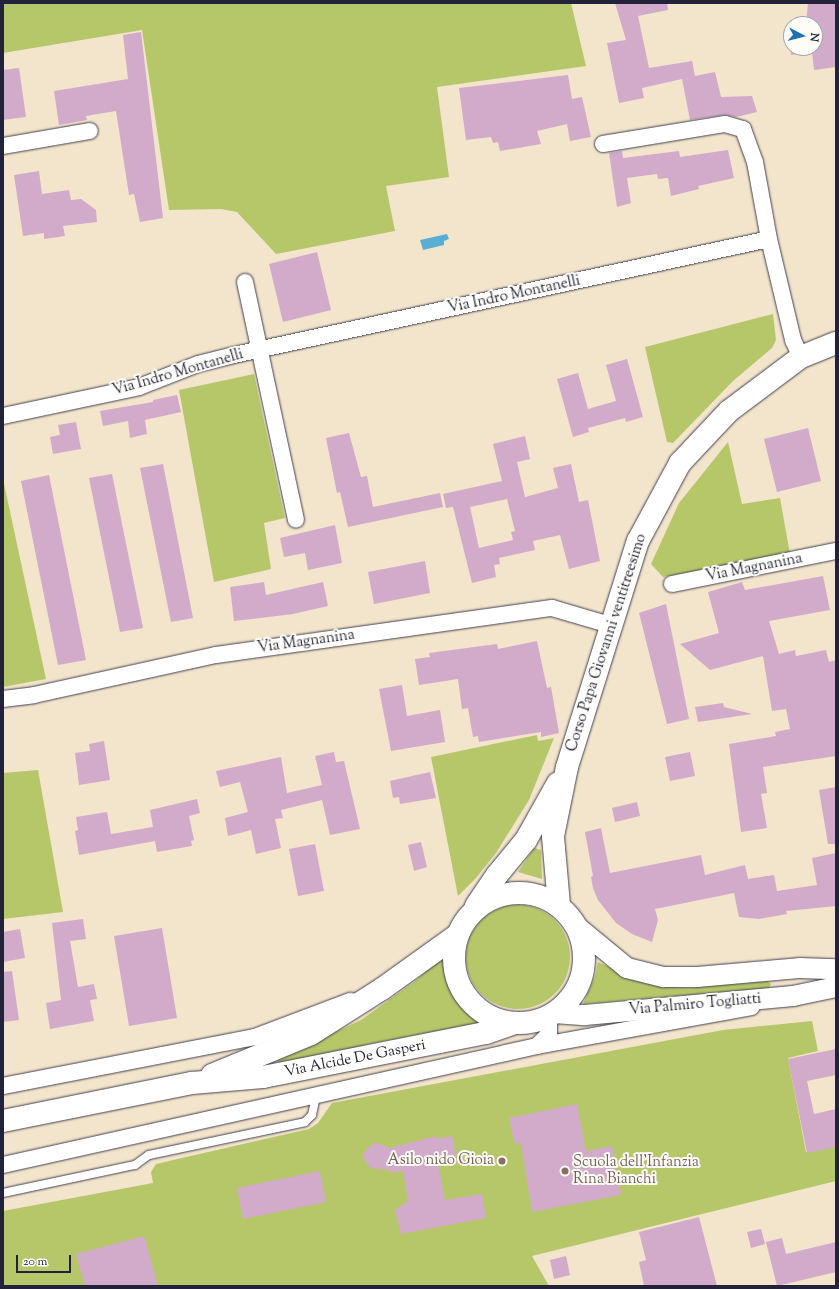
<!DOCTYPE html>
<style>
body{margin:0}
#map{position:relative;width:839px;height:1289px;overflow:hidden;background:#f3e5cb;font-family:"Sorts Mill Goudy",serif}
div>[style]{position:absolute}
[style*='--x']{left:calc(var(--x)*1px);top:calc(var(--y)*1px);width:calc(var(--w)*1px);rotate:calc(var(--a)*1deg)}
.green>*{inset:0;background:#b6c76a}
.round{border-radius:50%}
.water>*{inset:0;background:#58aed4}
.building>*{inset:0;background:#d2aaca}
.roads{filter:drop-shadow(0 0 1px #413f51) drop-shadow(0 0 1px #413f51)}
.service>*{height:8px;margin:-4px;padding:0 4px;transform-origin:4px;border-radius:4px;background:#fff}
.minor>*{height:16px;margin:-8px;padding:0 8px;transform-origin:8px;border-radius:8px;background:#fff}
.tertiary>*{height:20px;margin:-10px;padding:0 10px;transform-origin:10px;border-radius:10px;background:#fff}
.secondary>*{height:22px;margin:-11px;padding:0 11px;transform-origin:11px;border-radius:11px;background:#fff}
.secondary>.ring{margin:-11px;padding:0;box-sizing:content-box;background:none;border:22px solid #fff;border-radius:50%}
.dots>*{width:11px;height:11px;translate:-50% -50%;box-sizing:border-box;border:2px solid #fdfcf7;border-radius:50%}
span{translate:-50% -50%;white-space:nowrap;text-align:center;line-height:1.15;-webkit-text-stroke:4px #fdfcf7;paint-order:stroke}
.street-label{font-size:15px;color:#22223b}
.education-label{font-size:15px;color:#785e54}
.right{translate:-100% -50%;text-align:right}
.left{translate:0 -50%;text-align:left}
.frame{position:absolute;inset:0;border:4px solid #22223b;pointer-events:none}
.north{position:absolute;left:783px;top:16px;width:40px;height:40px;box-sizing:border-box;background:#fdfcf7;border:1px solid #a5a5ac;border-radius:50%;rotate:97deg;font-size:11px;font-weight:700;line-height:16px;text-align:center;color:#22223b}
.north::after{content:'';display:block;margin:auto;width:14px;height:18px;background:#1f6fb2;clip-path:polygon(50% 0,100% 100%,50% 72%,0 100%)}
.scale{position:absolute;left:16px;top:1255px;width:55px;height:18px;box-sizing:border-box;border:2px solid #22223b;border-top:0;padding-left:5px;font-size:12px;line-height:14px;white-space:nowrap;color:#22223b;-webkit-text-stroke:3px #fdfcf7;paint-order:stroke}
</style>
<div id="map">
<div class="green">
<i style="clip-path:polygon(3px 3px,571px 3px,586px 66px,437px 87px,449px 177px,386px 186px,395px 231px,276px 254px,237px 212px,221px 209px,169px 210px,142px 30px,3px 53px)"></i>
<i style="clip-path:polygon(773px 314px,776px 340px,772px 348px,733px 381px,673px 443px,667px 442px,645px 347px)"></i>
<i style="clip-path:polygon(254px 374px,285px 518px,264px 523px,271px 569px,214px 582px,179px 390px)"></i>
<i style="clip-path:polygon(728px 442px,742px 504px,780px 498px,790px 554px,663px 577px,651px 564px,679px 503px)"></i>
<i style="clip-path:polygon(3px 479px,46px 679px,3px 687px)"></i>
<i style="clip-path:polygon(537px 735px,538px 741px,554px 738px,529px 800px,496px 853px,476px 878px,458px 896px,431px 757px)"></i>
<i style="clip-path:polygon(38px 770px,63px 912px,3px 919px,3px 773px)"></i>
<i style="clip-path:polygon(534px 848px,541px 850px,542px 879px,518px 872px)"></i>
<i class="round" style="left:466px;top:905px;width:104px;height:104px"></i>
<i style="clip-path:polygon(443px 956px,448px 982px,460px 1005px,479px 1023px,369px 1044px,328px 1058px,278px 1064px,279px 1059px,361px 1020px,414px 982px)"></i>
<i style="clip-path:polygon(598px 962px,638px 981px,658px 986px,688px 988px,767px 980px,771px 984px,769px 988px,583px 1004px,595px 976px)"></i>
<i style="clip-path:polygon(812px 1021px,818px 1051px,788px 1058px,806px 1152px,836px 1146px,836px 1181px,532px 1256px,549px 1286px,3px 1286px,3px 1211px,153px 1183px,151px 1172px,156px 1164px,309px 1129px,318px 1123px,332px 1103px,723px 1030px)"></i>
</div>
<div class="water">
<i style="clip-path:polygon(447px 234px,449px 239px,444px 241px,444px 245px,423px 250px,420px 240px)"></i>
</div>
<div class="building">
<i style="clip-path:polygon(615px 3px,667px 3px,668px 10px,638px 16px,649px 68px,692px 61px,695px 76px,715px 72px,721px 97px,752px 96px,757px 112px,736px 117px,724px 115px,690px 120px,682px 79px,642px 88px,644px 98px,619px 103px,607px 43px,626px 40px)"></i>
<i style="clip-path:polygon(808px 3px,836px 3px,836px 67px,814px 70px,812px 52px,791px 55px,788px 30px,791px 29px,791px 48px,815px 48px,815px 24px,806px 24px)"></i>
<i style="clip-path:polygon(141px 32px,163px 218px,140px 222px,134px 194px,129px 195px,116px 111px,86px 116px,87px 120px,59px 125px,54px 91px,128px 79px,123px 35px)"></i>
<i style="clip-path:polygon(19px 68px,26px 117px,3px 120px,3px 70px)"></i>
<i style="clip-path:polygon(568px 75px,572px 99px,582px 97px,591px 137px,570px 141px,567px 124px,537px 131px,541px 144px,500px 151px,498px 142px,493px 143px,491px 137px,466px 140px,459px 88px)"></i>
<i style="clip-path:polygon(728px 150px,734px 178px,698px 186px,699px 189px,671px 196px,668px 178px,658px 179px,657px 174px,627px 178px,631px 203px,617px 207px,609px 153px,622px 151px,623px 158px,679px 151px,680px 157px)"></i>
<i style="clip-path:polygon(39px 171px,42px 194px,69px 190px,71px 200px,81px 199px,96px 210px,97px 222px,63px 226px,65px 236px,44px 239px,44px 233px,23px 236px,14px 175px)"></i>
<i style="clip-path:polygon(317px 252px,331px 310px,283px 322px,269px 264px)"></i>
<i style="clip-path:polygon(627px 359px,643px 417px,626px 422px,625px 418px,588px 428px,589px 432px,573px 437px,557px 379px,578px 373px,588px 409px,616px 401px,606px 365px)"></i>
<i style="clip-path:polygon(177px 395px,181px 412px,145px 420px,147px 434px,130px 438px,128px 421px,103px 426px,100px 411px,153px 402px,153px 400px)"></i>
<i style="clip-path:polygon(76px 422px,81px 449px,53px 454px,50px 437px,60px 435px,58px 425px)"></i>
<i style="clip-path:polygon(808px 428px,821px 481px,777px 492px,764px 439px)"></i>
<i style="clip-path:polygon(349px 433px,361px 477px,367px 476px,373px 507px,440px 493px,443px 507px,348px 527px,340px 492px,337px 493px,326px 438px)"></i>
<i style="clip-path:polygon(evenodd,525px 436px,530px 459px,517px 462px,525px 497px,558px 488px,553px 468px,571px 464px,579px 502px,588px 500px,600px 561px,569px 569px,560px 535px,533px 541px,535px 550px,499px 558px,500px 564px,494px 565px,496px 577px,472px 583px,453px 507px,446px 508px,443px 494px,502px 481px,493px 444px,525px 436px,507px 499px,515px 531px,511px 532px,513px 540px,479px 548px,470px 507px,507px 499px)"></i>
<i style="clip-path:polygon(163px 464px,193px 618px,171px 622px,140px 468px)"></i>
<i style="clip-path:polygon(112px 474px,143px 628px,120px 632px,89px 478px)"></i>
<i style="clip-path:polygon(49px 475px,86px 660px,58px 665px,21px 481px)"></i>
<i style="clip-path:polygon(335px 525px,342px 563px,308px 570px,305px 553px,284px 557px,280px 538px)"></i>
<i style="clip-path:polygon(425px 561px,430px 593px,374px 604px,368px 572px)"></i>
<i style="clip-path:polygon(823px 576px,830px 610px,769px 621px,779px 654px,795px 650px,796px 656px,826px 650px,829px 662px,836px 660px,836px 756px,763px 767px,767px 793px,761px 794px,767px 828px,741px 832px,729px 744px,776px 736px,775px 732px,790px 729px,786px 709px,772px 711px,763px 656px,710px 670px,680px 644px,719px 633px,708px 592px,742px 582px,745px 590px)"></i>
<i style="clip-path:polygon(264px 582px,266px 595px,323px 582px,328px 606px,293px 614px,234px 621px,230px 587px)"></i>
<i style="clip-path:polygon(666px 604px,689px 719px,667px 724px,639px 613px)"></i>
<i style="clip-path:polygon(537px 641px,547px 688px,551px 687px,559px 733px,541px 737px,541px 732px,479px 742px,478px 736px,473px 737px,468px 708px,462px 709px,458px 679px,419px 685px,415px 659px,430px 657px,429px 653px,497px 644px,498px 649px)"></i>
<i style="clip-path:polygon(402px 685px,407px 716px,440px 710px,445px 742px,391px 751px,379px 689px)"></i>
<i style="clip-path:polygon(723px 703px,724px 707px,752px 714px,698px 722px,695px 707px)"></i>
<i style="clip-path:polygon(104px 741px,110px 780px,79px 785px,75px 753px,90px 751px,89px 744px)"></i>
<i style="clip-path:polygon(334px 752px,336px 762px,344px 761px,360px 829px,330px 835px,322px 800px,281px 810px,283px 818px,275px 819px,281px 848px,256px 854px,251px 830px,228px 836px,225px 818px,248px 812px,240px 782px,220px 787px,216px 771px,281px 757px,287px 793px,322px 785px,315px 756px)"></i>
<i style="clip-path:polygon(690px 752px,695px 776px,670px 781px,665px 757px)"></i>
<i style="clip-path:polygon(430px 772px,436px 798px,400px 804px,399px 797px,393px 798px,390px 781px)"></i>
<i style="clip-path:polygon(836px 787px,836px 844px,828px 844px,819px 790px)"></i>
<i style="clip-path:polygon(197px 799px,200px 813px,189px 816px,194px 840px,191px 841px,192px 846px,157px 852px,155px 841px,79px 855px,75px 831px,78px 830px,76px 817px,107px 812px,111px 834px,153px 827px,150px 810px)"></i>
<i style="clip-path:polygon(637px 802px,640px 816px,615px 822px,612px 808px)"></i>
<i style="clip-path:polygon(601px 828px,610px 873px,701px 855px,705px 875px,745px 865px,748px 879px,774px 875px,777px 891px,817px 885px,812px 858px,836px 853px,836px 906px,786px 911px,787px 914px,759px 919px,739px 917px,734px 893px,655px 909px,658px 920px,652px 942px,632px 934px,616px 923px,598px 900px,593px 888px,591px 877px,593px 876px,585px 832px)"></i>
<i style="clip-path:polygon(421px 842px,427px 867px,414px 871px,408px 845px)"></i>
<i style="clip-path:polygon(315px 844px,324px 891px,298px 896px,289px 849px)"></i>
<i style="clip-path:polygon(83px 919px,86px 939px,70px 941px,78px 987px,94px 984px,97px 999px,90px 1000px,94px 1021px,50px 1029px,46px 1003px,61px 1000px,52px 923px)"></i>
<i style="clip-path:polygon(162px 928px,177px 1018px,129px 1026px,114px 936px)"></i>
<i style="clip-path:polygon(20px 929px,25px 958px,3px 962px,3px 932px)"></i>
<i style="clip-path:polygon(12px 971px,19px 1020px,3px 1022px,3px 972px)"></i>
<i style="clip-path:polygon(836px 1049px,836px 1075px,807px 1081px,814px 1114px,836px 1109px,836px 1147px,807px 1153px,788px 1059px)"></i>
<i style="clip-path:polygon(577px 1104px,586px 1151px,612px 1146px,621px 1195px,532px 1212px,521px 1143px,515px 1144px,509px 1118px)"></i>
<i style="clip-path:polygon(437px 1136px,437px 1139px,452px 1136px,457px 1161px,438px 1164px,445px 1200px,482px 1194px,486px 1218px,401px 1234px,395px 1210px,408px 1201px,403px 1171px,390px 1173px,389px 1170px,371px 1168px,364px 1160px,363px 1154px,372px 1144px,378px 1143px,389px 1148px)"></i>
<i style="clip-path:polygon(320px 1171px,326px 1202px,243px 1219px,237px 1188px)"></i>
<i style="clip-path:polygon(699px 1217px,717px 1286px,644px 1286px,639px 1262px,646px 1260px,639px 1232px)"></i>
<i style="clip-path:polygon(761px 1229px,765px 1244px,751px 1248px,747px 1232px)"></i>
<i style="clip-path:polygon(144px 1236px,158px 1286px,85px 1286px,76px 1254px)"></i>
<i style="clip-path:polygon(782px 1238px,786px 1254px,836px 1242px,836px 1272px,777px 1286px,766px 1242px)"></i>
<i style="clip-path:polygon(566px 1256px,570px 1275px,554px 1279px,550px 1260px)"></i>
</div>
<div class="roads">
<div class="service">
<i style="--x:3;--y:1193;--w:135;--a:-12"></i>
<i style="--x:135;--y:1165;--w:17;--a:-36"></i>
<i style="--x:149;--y:1155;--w:159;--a:-11.9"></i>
<i style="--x:305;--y:1122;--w:10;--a:-45"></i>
<i style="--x:312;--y:1115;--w:19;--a:-78"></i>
</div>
<div class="minor">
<i style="--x:603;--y:144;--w:124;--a:-9.3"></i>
<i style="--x:725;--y:124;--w:19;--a:16"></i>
<i style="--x:743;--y:129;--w:35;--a:70"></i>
<i style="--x:755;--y:162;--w:78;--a:79.7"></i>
<i style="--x:769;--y:239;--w:104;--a:76.6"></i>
<i style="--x:793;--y:340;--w:19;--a:65"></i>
<i style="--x:3;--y:146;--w:88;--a:-9.8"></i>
<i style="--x:245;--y:282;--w:243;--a:77.9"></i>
<i style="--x:3;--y:416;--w:139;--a:-12"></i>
<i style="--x:139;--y:387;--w:63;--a:-21.3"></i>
<i style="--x:198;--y:364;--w:37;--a:-14"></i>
<i style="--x:234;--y:355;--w:547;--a:-12.23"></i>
<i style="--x:672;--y:584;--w:167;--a:-11.4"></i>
<i style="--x:3;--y:699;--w:31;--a:-7"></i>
<i style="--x:34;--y:695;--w:186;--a:-12.4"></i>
<i style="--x:216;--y:655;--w:339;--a:-8"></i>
<i style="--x:552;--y:608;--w:60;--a:16.3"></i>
<i style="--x:537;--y:1046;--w:17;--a:-45"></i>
<i style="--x:549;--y:1034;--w:17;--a:-90"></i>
<i style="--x:3;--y:1086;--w:257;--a:-11"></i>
<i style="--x:255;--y:1037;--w:102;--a:-20.8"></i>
<i style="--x:3;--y:1165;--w:547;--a:-12.56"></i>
<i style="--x:537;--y:1046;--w:218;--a:-10.3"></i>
</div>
<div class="tertiary">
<i style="--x:576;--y:926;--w:66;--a:39.5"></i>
<i style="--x:627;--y:968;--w:38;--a:14"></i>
<i style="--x:664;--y:977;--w:33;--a:0"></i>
<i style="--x:697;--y:977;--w:102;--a:-5"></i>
<i style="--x:799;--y:968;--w:37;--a:2"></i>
<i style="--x:554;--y:1013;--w:31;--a:4"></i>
<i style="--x:585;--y:1015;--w:209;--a:-5.2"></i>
<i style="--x:793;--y:996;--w:44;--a:-11.8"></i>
</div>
<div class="secondary">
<i class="ring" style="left:454px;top:893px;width:108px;height:108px"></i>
<i style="--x:559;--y:905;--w:69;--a:-95"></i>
<i style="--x:553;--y:836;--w:70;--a:-78.5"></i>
<i style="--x:567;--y:767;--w:237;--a:-72.6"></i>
<i style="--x:638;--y:541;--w:89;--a:-61.7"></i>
<i style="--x:680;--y:463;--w:71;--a:-46.7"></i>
<i style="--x:729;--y:411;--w:90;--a:-36.9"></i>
<i style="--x:801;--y:357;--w:38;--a:-22"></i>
<i style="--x:476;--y:906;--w:37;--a:-56"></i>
<i style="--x:497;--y:875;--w:45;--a:-50.4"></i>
<i style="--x:526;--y:840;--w:65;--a:-60.7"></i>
<i style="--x:212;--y:1075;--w:107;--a:-22.5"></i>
<i style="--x:311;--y:1034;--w:84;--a:-32.4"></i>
<i style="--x:382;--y:989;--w:91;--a:-35.6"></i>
<i style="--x:3;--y:1121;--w:193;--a:-11.4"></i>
<i style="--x:192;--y:1083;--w:71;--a:-4.8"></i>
<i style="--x:263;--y:1077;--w:227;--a:-11.2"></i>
<i style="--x:486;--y:1033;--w:31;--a:-19"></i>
</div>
</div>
<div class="dots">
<i style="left:502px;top:1161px;background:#8d6e63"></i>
<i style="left:565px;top:1171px;background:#8d6e63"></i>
</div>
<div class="street-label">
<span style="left:514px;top:295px;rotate:-12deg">Via Indro Montanelli</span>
<span style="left:178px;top:373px;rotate:-16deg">Via Indro Montanelli</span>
<span style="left:754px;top:568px;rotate:-11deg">Via Magnanina</span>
<span style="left:306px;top:642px;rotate:-8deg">Via Magnanina</span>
<span style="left:607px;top:643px;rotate:-72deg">Corso Papa Giovanni ventitreesimo</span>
<span style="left:695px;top:1005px;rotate:-5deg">Via Palmiro Togliatti</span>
<span style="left:355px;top:1059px;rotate:-11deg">Via Alcide De Gasperi</span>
</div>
<div class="education-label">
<span class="right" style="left:494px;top:1161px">Asilo nido Gioia</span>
<span class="left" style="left:573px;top:1171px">Scuola dell'Infanzia<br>Rina Bianchi</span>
</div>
<div class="frame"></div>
<div class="north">N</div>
<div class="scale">20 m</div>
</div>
